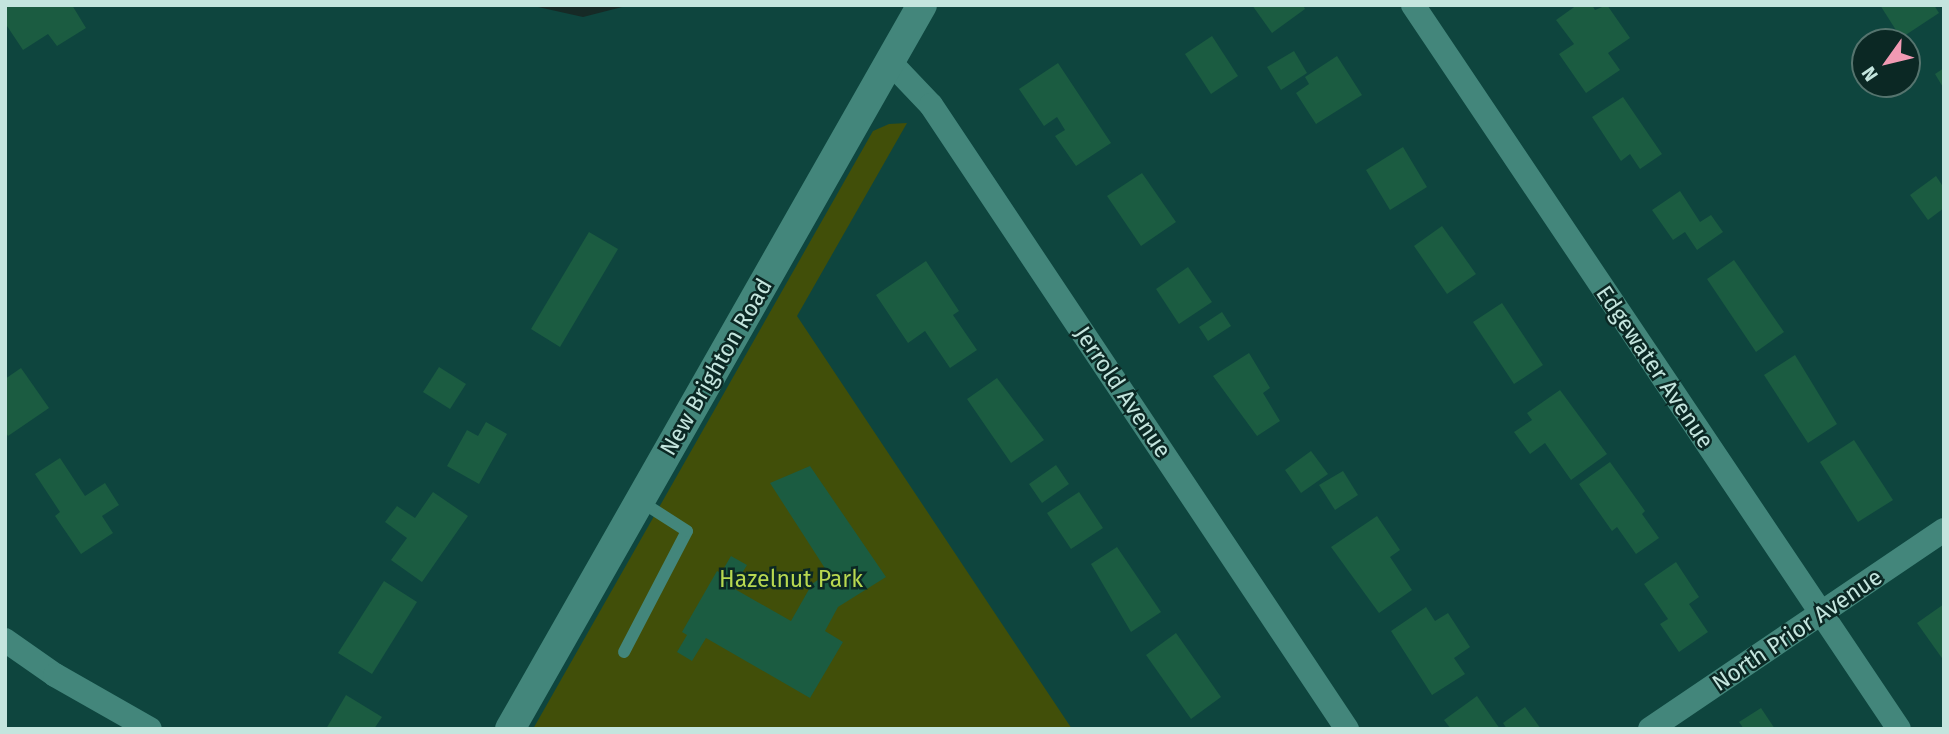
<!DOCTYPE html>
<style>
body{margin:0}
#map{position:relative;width:1949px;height:734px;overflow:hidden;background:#0e453e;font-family:"Fira Sans",sans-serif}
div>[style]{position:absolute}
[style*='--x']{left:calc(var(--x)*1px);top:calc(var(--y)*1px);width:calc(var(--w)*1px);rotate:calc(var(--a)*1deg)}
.green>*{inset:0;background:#414f09}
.water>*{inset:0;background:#162a26}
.building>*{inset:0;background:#1b5c41}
.service>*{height:12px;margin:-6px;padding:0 6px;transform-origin:6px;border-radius:6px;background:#43867b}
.minor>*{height:24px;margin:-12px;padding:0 12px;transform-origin:12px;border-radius:12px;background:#43867b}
.tertiary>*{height:30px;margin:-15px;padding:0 15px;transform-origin:15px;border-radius:15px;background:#43867b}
span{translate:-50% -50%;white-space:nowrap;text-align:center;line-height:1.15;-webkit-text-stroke:5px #0b2824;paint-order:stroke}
.street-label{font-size:23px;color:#c4e5de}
.park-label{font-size:23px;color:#b8d850}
.frame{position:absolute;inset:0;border:7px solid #c4e5de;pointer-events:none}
.north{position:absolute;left:1851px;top:28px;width:70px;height:70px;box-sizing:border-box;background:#0b2824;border:2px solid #55746e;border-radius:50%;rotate:236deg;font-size:19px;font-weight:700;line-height:28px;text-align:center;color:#c4e5de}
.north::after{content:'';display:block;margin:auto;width:24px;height:32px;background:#f19ab3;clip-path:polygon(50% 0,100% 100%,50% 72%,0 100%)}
</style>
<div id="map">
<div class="green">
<i style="clip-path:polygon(907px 123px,797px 316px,1072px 729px,533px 729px,873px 131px,889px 124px)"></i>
</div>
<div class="water">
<i style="clip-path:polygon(529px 5px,630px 5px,583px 17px)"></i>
</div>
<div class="building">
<i style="clip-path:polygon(5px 5px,72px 5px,86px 28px,57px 46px,48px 34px,23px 50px,5px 23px)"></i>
<i style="clip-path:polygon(1252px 5px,1303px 5px,1305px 9px,1272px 33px)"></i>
<i style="clip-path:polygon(1577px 5px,1592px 5px,1595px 10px,1607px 5px,1630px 38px,1608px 53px,1620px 70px,1586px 93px,1559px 54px,1574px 44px,1556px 20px)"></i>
<i style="clip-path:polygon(1880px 5px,1934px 5px,1939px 13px,1901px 38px)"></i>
<i style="clip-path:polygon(1212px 36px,1238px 76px,1211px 94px,1185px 54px)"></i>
<i style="clip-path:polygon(1294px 51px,1307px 73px,1281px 90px,1267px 67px)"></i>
<i style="clip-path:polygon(1337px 56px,1362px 95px,1316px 124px,1296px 93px,1309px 84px,1305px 77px)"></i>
<i style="clip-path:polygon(1058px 63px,1111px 143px,1076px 166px,1055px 136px,1065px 130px,1057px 117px,1044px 126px,1019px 89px)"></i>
<i style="clip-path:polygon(1944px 68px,1944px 89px,1935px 74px)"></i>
<i style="clip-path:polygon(1623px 97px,1662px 154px,1640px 169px,1630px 154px,1621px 161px,1592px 117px)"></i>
<i style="clip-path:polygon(1403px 147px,1427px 187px,1390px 210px,1366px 170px)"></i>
<i style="clip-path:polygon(1142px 173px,1176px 222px,1141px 246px,1107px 196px)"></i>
<i style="clip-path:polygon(1936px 176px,1944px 188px,1944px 208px,1928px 220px,1910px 195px)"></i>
<i style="clip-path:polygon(1680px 191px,1700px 222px,1711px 215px,1723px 232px,1697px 250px,1685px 232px,1673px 240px,1652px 210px)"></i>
<i style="clip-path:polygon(1442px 226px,1476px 274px,1447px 294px,1414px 246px)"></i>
<i style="clip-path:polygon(589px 232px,618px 249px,560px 347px,531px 329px)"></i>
<i style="clip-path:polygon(1734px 260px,1784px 332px,1756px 352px,1707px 279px)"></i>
<i style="clip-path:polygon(926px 261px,959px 311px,953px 315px,977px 350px,950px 368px,925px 331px,908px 343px,876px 295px)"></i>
<i style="clip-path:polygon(1188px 267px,1212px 302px,1179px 324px,1156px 289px)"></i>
<i style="clip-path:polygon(1502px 303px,1543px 365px,1514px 384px,1473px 322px)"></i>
<i style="clip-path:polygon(1222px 312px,1231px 326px,1208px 341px,1199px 327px)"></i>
<i style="clip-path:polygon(1249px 353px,1270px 388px,1263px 393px,1280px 421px,1257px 436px,1213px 376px)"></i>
<i style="clip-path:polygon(1795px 355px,1837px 424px,1808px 443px,1764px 375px)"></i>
<i style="clip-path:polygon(439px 367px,466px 384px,450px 409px,423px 392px)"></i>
<i style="clip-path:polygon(21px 368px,49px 408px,8px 436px,5px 432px,5px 379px)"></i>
<i style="clip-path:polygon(997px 378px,1044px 440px,1011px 463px,967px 399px)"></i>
<i style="clip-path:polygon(1560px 390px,1607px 454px,1571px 480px,1545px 443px,1530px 454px,1514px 432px,1532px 420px,1527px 413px)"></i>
<i style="clip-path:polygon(486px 422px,507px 434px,479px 484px,447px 466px,467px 430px,478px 436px)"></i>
<i style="clip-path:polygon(1854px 440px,1893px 500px,1858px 522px,1820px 462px)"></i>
<i style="clip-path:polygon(1311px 451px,1328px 474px,1301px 493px,1285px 470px)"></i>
<i style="clip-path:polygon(60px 458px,85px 496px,105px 483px,119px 505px,102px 516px,113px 533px,81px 554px,55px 516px,60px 512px,35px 474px)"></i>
<i style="clip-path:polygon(1610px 462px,1645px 511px,1642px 514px,1659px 538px,1636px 554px,1617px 527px,1612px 531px,1579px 484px)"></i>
<i style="clip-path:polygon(1056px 465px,1069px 484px,1042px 503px,1029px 484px)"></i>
<i style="clip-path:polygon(810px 466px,886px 577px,838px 607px,825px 631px,843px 642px,810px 698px,706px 638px,692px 661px,677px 652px,687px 635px,682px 632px,717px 571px,721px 573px,731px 556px,747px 565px,733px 588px,791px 621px,812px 584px,828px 573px,770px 483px)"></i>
<i style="clip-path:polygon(1343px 471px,1358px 495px,1335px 510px,1319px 485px)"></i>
<i style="clip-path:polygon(433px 492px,468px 516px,422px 582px,391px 560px,407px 538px,385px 522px,397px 506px,415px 518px)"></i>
<i style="clip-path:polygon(1079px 492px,1103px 528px,1071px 549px,1047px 513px)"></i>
<i style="clip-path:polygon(1377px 516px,1400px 550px,1390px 557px,1412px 590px,1379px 613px,1331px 547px)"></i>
<i style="clip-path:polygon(1117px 547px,1161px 612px,1131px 632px,1091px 564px)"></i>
<i style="clip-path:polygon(1676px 562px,1699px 597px,1689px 604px,1708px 632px,1679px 652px,1660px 624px,1668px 619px,1644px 584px)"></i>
<i style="clip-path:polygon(384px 581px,417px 602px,372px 674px,338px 653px)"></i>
<i style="clip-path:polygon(1944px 604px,1944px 661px,1917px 623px)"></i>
<i style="clip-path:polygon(1426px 607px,1435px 621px,1448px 613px,1470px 647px,1454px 658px,1465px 674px,1432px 695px,1391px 631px)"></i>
<i style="clip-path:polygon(1176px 633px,1221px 697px,1191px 719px,1146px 655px)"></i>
<i style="clip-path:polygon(346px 695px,382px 717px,374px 729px,326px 729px)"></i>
<i style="clip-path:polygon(1477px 696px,1500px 729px,1451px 729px,1444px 720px)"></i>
<i style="clip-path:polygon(1525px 707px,1541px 729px,1507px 729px,1503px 723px)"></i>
<i style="clip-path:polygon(1761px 708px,1775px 729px,1744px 729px,1739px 722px)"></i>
</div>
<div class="service">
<i style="--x:624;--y:652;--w:136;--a:-62.5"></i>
<i style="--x:687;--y:531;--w:56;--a:-147.4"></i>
</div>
<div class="minor">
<i style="--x:1413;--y:5;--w:872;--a:56.13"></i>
<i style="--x:890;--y:62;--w:59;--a:46.4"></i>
<i style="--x:931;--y:105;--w:750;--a:56.31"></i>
<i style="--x:5;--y:640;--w:61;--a:35"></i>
<i style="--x:55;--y:675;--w:109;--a:29.6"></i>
<i style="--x:1650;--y:729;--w:355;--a:-34.1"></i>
</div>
<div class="tertiary">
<i style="--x:510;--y:729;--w:833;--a:-60.36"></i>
</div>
<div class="street-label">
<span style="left:716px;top:367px;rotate:-60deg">New Brighton Road</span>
<span style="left:1655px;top:367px;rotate:56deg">Edgewater Avenue</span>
<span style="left:1123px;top:392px;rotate:56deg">Jerrold Avenue</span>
<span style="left:1797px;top:630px;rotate:-34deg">North Prior Avenue</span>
</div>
<div class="park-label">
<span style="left:791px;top:579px">Hazelnut Park</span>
</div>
<div class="frame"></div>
<div class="north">N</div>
</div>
